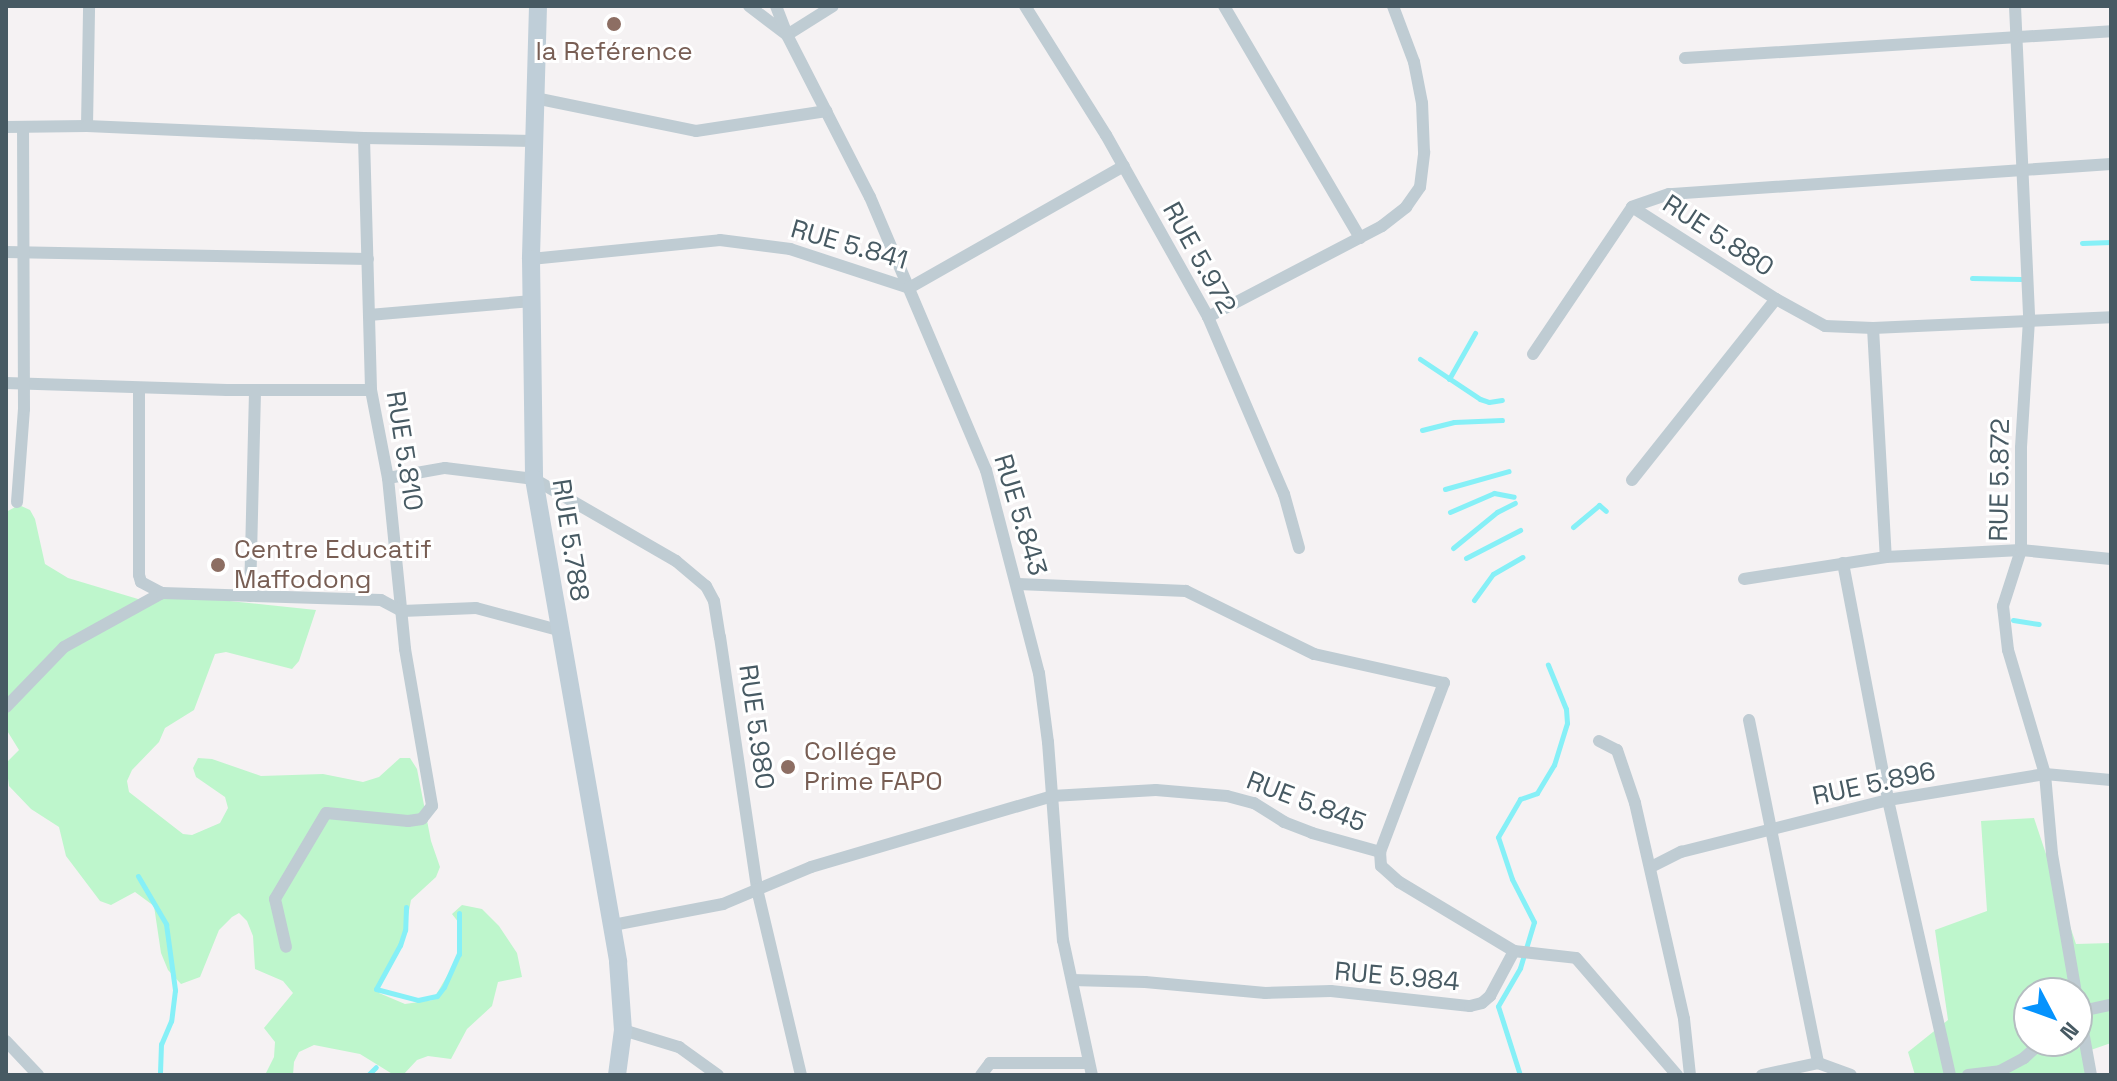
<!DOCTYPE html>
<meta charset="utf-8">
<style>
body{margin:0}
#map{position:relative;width:2117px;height:1081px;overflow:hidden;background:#f5f2f3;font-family:"Space Grotesk",sans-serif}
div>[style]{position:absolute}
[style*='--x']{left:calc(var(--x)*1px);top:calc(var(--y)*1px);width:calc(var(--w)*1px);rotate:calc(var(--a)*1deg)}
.green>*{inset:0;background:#bef6cc}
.stream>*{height:5px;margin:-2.5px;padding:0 2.5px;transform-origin:2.5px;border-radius:2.5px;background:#86f0f7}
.street>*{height:12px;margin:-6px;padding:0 6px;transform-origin:6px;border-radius:6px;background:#bfccd3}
.secondary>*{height:18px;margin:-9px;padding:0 9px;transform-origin:9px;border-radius:9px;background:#bfced8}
.dots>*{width:22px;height:22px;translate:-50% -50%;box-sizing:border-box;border:4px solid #fff;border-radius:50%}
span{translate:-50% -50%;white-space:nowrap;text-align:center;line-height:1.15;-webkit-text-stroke:6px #fff;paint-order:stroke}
.education-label{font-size:26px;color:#785e54}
.left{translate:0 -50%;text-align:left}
.street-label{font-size:26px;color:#475a63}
.frame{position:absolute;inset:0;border:8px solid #475a63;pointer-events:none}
.north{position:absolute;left:2013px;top:977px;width:80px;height:80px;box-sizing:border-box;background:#fff;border:2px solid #b5bdc1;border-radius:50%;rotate:131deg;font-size:22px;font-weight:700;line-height:32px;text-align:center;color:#475a63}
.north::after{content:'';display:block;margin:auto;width:28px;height:36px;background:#0593fd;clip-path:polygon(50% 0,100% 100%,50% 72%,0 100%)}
</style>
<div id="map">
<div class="green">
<i style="clip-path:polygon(19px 505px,30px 510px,35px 519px,45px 564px,68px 578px,138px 599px,210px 599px,316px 610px,299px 661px,292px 669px,226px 652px,215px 654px,194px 710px,165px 728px,159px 742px,132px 770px,127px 781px,129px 792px,183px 834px,192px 835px,220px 823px,228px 808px,225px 797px,196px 777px,193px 768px,198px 758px,212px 759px,261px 776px,323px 774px,363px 782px,379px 777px,400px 758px,410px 758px,417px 769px,431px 841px,440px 867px,436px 877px,411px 900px,403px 942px,379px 986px,379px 993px,405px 1004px,433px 1000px,457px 959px,461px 944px,459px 923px,452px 914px,462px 905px,482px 909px,499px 926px,517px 953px,522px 977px,498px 982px,492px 1006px,467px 1029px,451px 1059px,428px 1056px,417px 1060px,403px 1075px,394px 1075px,360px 1054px,314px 1045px,299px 1052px,294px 1062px,293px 1075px,265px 1075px,274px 1057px,275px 1042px,264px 1028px,293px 993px,283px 981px,255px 969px,253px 936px,247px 921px,239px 913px,232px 917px,219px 930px,200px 977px,181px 984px,168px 970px,161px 953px,154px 906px,135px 892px,111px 905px,100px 901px,66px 856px,59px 827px,31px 809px,9px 786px,6px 763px,19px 750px,6px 729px,6px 512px)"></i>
<i style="clip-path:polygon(evenodd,2034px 818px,2076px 944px,2111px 943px,2111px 1043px,2085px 1052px,2087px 1075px,1915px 1075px,1908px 1052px,1948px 1020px,1935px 930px,1987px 911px,1981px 821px,2034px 818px,2029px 993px,2077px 993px,2077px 1041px,2029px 1041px,2029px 993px)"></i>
</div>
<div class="stream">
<i style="--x:2082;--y:243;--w:29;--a:-2"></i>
<i style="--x:1972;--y:278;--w:49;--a:1.2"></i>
<i style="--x:1420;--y:359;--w:72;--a:33.7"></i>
<i style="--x:1480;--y:399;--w:9;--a:18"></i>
<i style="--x:1489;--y:402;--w:13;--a:-9"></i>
<i style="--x:1449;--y:379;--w:53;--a:-60.5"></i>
<i style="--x:1422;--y:430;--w:33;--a:-14"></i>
<i style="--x:1454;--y:422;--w:48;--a:-2.4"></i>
<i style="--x:1445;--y:489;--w:66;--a:-15.7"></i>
<i style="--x:1450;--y:512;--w:48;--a:-23.4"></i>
<i style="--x:1494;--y:493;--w:20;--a:11"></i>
<i style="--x:1573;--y:527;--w:34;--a:-40"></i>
<i style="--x:1599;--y:505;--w:9;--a:41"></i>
<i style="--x:1453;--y:548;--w:57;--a:-39.3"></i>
<i style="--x:1497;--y:512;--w:20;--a:-27"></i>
<i style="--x:1466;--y:558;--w:61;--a:-27.4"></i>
<i style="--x:1474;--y:600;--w:32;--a:-54"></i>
<i style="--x:1493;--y:574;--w:34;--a:-30"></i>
<i style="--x:2013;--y:620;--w:26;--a:9"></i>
<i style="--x:138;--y:876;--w:56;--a:59.7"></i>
<i style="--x:166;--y:924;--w:67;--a:82.2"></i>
<i style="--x:175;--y:990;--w:31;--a:97"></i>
<i style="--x:171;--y:1021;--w:25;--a:113"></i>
<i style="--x:161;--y:1044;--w:31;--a:92"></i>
<i style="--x:406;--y:907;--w:23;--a:92"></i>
<i style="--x:405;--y:930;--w:16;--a:108"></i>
<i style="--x:400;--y:945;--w:50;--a:118.6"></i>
<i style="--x:376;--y:989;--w:43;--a:14.7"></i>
<i style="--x:418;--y:1000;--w:19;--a:-12"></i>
<i style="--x:437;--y:996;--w:11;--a:-52"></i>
<i style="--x:444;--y:987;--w:36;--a:-66"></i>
<i style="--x:459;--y:954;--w:41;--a:-90"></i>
<i style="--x:368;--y:1075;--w:11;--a:-45"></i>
<i style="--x:1520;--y:1075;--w:72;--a:-107.7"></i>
<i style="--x:1498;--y:1006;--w:44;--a:-59.9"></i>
<i style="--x:1520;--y:968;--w:48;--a:-73.1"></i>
<i style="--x:1534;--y:922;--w:48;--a:-117.1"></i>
<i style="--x:1512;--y:879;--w:44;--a:-108.4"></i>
<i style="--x:1498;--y:837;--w:44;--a:-59.9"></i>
<i style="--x:1520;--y:799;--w:18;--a:-19"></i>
<i style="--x:1537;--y:793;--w:33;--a:-59"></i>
<i style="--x:1554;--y:765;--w:44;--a:-72.8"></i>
<i style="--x:1567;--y:723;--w:14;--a:-94"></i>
<i style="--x:1566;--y:709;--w:48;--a:-112.2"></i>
</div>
<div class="street">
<i style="--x:749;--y:6;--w:48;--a:37.3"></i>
<i style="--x:787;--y:35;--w:54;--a:-32.2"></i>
<i style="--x:776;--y:6;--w:31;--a:69"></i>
<i style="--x:787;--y:35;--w:182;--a:62.9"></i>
<i style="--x:870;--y:197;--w:297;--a:67"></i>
<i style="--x:986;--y:470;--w:210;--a:75.4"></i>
<i style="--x:1039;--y:673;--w:70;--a:82.6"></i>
<i style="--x:1048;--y:742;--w:199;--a:85.7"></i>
<i style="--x:1063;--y:940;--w:138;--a:77.9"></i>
<i style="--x:1025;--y:6;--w:152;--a:57.9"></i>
<i style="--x:1106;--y:135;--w:209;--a:60.7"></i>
<i style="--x:1208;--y:317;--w:193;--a:66.8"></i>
<i style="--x:1284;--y:494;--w:56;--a:74.5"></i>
<i style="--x:1224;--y:6;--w:269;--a:59.6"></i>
<i style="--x:2015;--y:6;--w:314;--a:87.4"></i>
<i style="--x:2029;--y:320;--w:128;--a:93.6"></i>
<i style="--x:2021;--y:448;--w:102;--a:90"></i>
<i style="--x:2021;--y:550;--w:59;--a:107.8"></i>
<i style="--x:2003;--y:606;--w:44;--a:83.5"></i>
<i style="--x:2008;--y:650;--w:129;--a:73.4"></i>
<i style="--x:2045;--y:774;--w:80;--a:85"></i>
<i style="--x:2052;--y:854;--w:141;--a:80.2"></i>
<i style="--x:1685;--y:58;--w:427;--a:-3.6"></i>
<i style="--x:535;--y:98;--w:164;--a:11.6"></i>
<i style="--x:696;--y:131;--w:132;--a:-8.7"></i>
<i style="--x:87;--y:126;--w:120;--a:-89"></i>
<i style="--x:6;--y:127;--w:81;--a:-0.7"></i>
<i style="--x:87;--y:126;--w:277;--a:2.5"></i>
<i style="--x:364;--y:138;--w:252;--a:88.4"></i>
<i style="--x:371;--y:390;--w:90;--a:79.1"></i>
<i style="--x:388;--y:478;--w:172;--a:84.3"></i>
<i style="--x:405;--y:649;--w:159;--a:80.2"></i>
<i style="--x:432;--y:806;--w:16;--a:128"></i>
<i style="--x:422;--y:819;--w:14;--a:172"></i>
<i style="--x:408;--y:821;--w:82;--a:-174.4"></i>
<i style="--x:326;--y:813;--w:100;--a:120.7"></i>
<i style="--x:275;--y:899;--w:49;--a:77.1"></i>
<i style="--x:364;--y:138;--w:170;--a:1"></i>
<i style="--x:2111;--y:164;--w:443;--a:176.1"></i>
<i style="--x:1669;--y:194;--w:39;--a:161"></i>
<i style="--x:1632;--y:207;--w:171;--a:32.6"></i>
<i style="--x:1776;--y:299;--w:56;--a:28.9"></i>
<i style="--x:1825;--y:326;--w:48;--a:2.4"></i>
<i style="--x:1873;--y:328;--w:238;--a:-2.6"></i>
<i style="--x:6;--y:252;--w:362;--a:1.1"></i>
<i style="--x:531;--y:259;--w:190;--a:-5.7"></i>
<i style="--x:720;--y:240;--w:71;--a:7.3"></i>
<i style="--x:790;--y:249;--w:125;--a:18.1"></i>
<i style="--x:909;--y:288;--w:247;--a:-29.6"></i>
<i style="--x:369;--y:315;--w:164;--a:-4.9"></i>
<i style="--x:1208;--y:317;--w:196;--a:-27.6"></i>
<i style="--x:1382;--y:226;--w:31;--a:-38"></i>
<i style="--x:1406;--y:207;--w:24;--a:-55"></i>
<i style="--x:1420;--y:187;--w:35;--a:-83"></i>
<i style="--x:1424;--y:152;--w:49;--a:-92.3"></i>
<i style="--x:1422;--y:103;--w:42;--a:-101"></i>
<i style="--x:1414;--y:62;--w:60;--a:-110.6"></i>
<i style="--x:1873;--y:328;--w:229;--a:86.8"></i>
<i style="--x:1533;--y:354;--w:177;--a:-56"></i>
<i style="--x:6;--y:383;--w:221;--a:1.8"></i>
<i style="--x:227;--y:390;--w:144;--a:0"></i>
<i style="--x:139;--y:388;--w:187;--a:90"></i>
<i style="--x:139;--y:575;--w:7;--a:74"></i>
<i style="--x:141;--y:582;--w:24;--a:28"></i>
<i style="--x:388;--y:478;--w:58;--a:-10"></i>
<i style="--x:445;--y:468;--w:90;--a:7"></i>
<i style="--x:534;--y:479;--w:164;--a:30"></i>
<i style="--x:676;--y:561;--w:39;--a:40"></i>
<i style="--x:706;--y:586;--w:17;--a:62"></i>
<i style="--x:714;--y:601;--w:36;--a:81"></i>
<i style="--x:720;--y:637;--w:255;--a:81.6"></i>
<i style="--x:757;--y:889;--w:191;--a:76.7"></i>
<i style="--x:1632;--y:480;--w:231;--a:-51.5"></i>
<i style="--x:17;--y:502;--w:93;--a:-85.7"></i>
<i style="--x:24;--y:409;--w:282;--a:-90.2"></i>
<i style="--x:1843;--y:563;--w:241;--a:79.2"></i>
<i style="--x:1888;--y:800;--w:282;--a:77.3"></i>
<i style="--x:1744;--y:579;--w:144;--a:-8.8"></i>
<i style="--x:1886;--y:557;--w:135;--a:-3"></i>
<i style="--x:2021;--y:550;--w:90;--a:5.7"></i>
<i style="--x:250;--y:596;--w:205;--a:-88.6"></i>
<i style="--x:6;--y:707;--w:83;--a:-46"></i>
<i style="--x:64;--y:647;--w:112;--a:-28.9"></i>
<i style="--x:162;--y:593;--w:219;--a:1.8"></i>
<i style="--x:381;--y:600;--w:24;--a:28"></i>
<i style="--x:402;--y:611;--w:74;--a:-2.3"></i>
<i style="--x:476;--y:608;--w:85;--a:15"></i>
<i style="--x:1749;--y:720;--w:350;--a:78.6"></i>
<i style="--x:1599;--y:741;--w:20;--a:27"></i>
<i style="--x:1617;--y:750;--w:56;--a:71.2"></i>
<i style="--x:1635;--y:803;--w:221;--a:77.2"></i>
<i style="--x:1684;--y:1019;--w:56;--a:83.9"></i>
<i style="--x:1651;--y:867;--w:34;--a:-27"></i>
<i style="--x:1681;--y:852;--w:213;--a:-14.1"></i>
<i style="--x:1888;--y:800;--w:159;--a:-9.4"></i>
<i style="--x:2045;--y:774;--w:66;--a:5.2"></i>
<i style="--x:613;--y:925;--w:112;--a:-10.8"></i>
<i style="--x:723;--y:904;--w:95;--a:-22.8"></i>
<i style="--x:811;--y:867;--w:251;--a:-16.4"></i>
<i style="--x:1052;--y:796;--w:104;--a:-3.3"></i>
<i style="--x:1156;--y:790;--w:71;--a:4.8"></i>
<i style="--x:1227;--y:796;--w:28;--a:15"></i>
<i style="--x:1254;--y:803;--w:36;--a:32"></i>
<i style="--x:1284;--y:822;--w:30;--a:21"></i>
<i style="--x:1312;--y:833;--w:71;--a:15.6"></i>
<i style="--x:1380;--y:852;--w:181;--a:-69.3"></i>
<i style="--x:1444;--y:683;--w:133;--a:-167.4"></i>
<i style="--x:1314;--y:654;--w:143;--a:-153.8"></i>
<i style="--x:1186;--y:591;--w:168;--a:-177.6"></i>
<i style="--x:1514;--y:951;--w:62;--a:6.4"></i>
<i style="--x:1576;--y:958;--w:155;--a:49.2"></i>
<i style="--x:1072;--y:980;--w:73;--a:1.6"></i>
<i style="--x:1145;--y:982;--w:121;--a:5.2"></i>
<i style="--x:1265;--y:993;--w:66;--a:-1.7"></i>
<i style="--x:1331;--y:991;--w:140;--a:6.2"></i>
<i style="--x:1470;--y:1006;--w:12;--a:-14"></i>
<i style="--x:1482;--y:1003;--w:11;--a:-41"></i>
<i style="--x:1490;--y:996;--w:51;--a:-61.9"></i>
<i style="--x:1514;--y:951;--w:134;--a:-149"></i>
<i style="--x:1399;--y:882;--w:24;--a:-138"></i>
<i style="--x:1381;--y:866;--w:14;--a:-94"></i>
<i style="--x:2077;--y:998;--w:78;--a:79.7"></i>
<i style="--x:2077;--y:1012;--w:35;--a:-12"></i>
<i style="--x:623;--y:1030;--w:59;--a:16.9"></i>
<i style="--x:679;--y:1047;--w:48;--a:35.7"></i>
<i style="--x:6;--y:1041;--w:47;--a:46.7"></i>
<i style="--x:981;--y:1075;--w:15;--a:-53"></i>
<i style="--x:990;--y:1063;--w:99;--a:0"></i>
<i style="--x:1762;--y:1075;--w:57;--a:-12.1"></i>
<i style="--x:1818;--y:1063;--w:35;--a:20"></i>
<i style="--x:1968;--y:1075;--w:32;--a:-7"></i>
<i style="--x:2000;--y:1071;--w:27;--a:-28"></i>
<i style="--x:2024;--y:1058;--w:25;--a:-42"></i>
</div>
<div class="secondary">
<i style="--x:538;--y:6;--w:253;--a:91.6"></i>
<i style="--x:531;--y:259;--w:220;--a:89.2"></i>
<i style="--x:534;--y:479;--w:490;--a:80.1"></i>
<i style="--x:618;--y:962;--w:68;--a:85.8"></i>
<i style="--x:623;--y:1030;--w:45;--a:97.6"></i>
</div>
<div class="dots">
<i style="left:614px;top:24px;background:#8d6e63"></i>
<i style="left:218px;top:565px;background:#8d6e63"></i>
<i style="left:788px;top:767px;background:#8d6e63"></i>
</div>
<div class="education-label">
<span style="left:614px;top:52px">la Reférence</span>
<span class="left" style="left:234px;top:565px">Centre Educatif<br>Maffodong</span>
<span class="left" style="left:804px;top:767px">Collége<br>Prime FAPO</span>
</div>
<div class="street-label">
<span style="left:1718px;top:236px;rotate:33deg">RUE 5.880</span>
<span style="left:849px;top:245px;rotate:16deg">RUE 5.841</span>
<span style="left:1199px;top:258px;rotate:61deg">RUE 5.972</span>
<span style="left:404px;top:451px;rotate:81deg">RUE 5.810</span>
<span style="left:2000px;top:480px;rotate:-89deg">RUE 5.872</span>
<span style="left:1020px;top:515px;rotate:73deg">RUE 5.843</span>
<span style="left:570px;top:540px;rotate:81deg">RUE 5.788</span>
<span style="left:756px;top:727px;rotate:82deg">RUE 5.980</span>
<span style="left:1874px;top:784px;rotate:-12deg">RUE 5.896</span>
<span style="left:1306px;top:802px;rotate:21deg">RUE 5.845</span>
<span style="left:1397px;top:977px;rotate:5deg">RUE 5.984</span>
</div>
<div class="frame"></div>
<div class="north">N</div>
</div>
